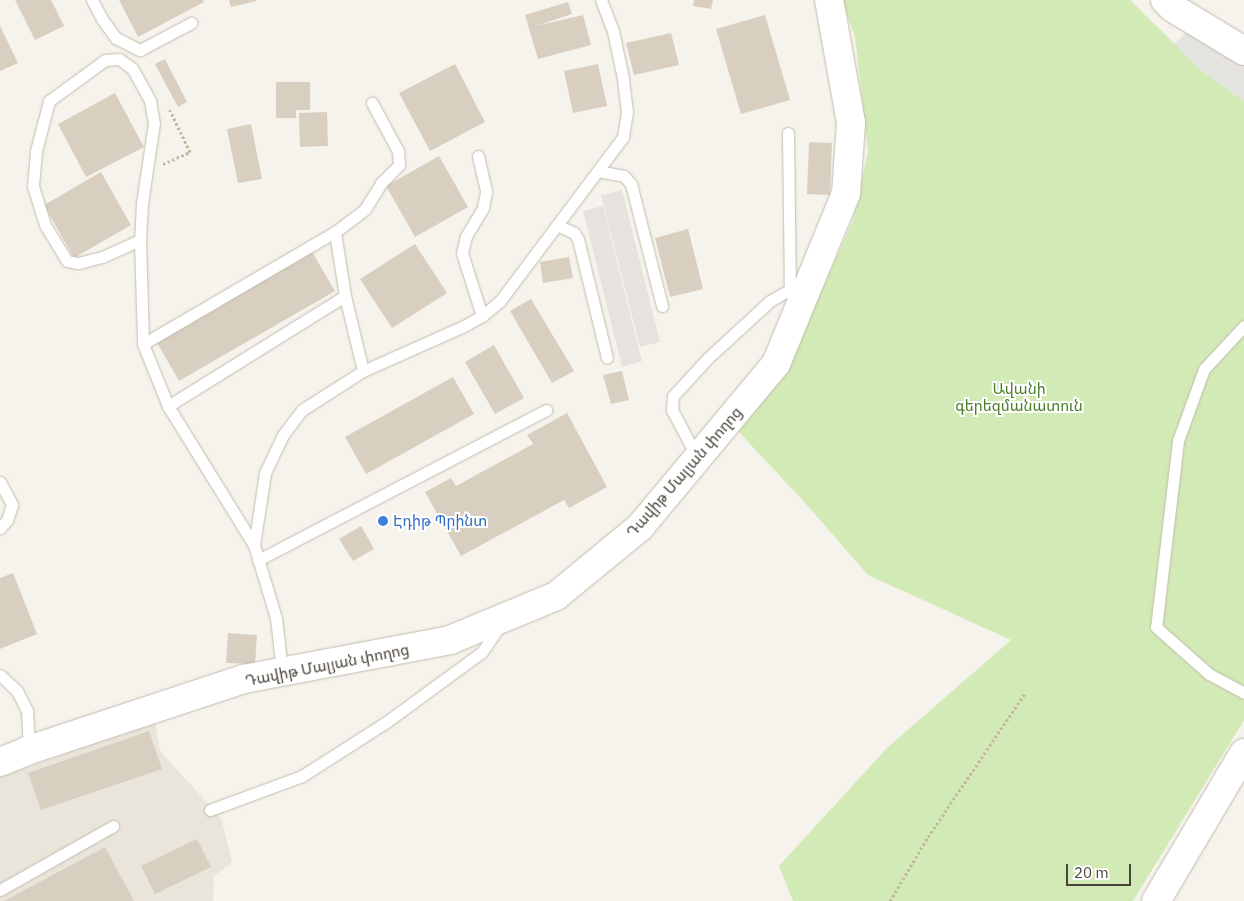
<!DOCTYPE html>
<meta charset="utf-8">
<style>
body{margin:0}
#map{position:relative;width:1244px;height:901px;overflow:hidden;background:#f6f3ec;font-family:"IBM Plex Sans","Noto Sans Armenian",sans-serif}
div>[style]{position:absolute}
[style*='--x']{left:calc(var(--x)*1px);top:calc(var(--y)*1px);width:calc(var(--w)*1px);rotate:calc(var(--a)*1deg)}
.residential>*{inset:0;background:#eae5da}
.industrial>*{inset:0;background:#e6e2dd}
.green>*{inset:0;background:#d2eab5}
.parking>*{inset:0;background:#e5e3e0}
.building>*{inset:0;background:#d8cfc1}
.path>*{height:3px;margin-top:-1.5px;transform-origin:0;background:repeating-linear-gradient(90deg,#c4b79f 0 2.5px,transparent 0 5px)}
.roads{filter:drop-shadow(0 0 1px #c2bbae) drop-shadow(0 0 1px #c2bbae)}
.service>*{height:11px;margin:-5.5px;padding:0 5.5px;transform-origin:5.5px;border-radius:5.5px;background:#fff}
.tertiary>*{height:28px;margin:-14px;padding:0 14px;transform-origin:14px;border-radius:14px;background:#fff}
.dots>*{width:14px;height:14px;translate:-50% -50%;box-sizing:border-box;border:2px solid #fff;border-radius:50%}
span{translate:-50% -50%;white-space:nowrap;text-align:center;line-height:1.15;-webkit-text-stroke:4px #fff;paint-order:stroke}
.park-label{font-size:15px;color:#4a7f2a}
.street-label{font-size:15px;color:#4b4439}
.shop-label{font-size:15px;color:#366cbe}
.left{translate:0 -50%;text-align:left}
.scale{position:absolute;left:1066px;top:864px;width:65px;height:22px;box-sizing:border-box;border:2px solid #4b4439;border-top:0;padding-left:6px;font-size:15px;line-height:18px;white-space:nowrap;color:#4b4439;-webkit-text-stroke:4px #fff;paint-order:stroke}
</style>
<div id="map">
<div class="residential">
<i style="clip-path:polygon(155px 721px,160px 751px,221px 818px,232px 862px,214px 876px,213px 901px,0 901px,0 777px)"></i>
</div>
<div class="industrial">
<i style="clip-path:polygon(622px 190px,660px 342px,640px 347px,601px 195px)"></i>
<i style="clip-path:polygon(603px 206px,642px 361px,622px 367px,583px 211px)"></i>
</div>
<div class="green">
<i style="clip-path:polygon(842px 0,1130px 0,1201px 70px,1244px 101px,1244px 720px,1133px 901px,793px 901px,779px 866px,887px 748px,1011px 640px,868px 575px,807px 505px,736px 429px,766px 389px,822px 290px,853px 220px,868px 152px,855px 37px)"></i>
</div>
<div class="parking">
<i style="clip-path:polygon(1187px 32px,1244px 65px,1244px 101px,1201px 70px,1174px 44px)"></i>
</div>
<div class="building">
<i style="clip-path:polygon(15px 0,51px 0,64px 26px,35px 40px)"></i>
<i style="clip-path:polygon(119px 0,203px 0,204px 2px,138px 37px)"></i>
<i style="clip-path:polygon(229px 0,256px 0,256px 1px,231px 7px)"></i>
<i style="clip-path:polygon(694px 0,713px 0,711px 9px,693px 6px)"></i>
<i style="clip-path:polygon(568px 2px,572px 14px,536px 26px,583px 15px,591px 45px,538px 59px,525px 15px)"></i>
<i style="clip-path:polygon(765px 15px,790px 100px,741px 114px,716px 29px)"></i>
<i style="clip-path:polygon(0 26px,18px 63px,0 71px)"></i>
<i style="clip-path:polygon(671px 33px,679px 65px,634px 75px,626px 43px)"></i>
<i style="clip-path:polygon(165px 59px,187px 102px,178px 107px,155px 64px)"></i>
<i style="clip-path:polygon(455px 64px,485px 122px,430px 151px,399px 93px)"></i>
<i style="clip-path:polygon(598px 64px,607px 106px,573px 113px,564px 71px)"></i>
<i style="clip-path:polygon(276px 82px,310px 82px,310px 110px,296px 110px,296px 118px,276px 118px)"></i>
<i style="clip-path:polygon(115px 93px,144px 147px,86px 177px,58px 124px)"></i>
<i style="clip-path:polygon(327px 112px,328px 146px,300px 147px,299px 113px)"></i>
<i style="clip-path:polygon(251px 124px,262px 179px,238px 183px,227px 129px)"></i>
<i style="clip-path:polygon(809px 142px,832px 143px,830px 195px,807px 194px)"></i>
<i style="clip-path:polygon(439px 156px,468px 207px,415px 237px,386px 186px)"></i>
<i style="clip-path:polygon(101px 172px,131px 225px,74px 258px,44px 205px)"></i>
<i style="clip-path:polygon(688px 229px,703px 289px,670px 297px,655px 238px)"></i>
<i style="clip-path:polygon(415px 244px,447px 293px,392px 328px,360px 279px)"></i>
<i style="clip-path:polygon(311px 250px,335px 291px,179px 381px,156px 341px)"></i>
<i style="clip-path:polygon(569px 257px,573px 278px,543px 283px,540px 262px)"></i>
<i style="clip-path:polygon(531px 299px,574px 371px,552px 383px,510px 311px)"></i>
<i style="clip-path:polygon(494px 345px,524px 398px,495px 414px,465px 362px)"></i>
<i style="clip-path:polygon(622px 371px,629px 400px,611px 404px,603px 375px)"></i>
<i style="clip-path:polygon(453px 377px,474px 414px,366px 474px,345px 437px)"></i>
<i style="clip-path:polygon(567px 413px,607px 487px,569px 508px,564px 500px,461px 556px,425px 492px,451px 478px,456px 486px,533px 444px,527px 435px)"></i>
<i style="clip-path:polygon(361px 526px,374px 549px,353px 561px,339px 539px)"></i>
<i style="clip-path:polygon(13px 573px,37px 634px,0 649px,0 578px)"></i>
<i style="clip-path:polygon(228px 633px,257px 635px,255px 664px,226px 663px)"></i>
<i style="clip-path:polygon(149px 731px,162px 769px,41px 810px,28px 773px)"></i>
<i style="clip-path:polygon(197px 839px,211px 867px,155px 894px,141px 866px)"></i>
<i style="clip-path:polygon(105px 847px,134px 901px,4px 901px)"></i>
</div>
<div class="path">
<i style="--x:163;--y:164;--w:30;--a:-24"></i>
<i style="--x:190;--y:152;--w:47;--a:-115.5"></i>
<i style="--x:890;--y:901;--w:74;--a:-59.3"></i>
<i style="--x:928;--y:837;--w:174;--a:-56"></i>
</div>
<div class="roads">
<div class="service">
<i style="--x:92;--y:0;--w:21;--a:62"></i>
<i style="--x:102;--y:19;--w:24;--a:54"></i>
<i style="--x:116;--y:38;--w:27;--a:27"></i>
<i style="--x:140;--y:50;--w:58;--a:-27.9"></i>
<i style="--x:788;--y:133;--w:157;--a:89.3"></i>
<i style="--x:478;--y:156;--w:37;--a:77"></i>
<i style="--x:486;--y:192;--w:16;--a:101"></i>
<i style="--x:483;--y:208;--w:33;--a:121"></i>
<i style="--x:466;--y:236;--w:17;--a:103"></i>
<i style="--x:462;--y:253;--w:66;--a:72.4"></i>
<i style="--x:598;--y:171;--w:26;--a:11"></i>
<i style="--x:624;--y:176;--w:11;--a:49"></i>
<i style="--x:631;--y:184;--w:126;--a:75.7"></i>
<i style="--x:557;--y:225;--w:19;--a:25"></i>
<i style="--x:574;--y:233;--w:7;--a:56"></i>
<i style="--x:578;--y:239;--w:122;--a:76.3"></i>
<i style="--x:140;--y:240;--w:42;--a:155.9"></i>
<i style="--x:102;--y:257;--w:25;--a:166"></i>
<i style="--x:78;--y:263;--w:11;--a:-170"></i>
<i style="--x:67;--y:261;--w:42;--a:-121.4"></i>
<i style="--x:45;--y:225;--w:41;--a:-107.1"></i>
<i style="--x:33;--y:186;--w:35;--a:-85"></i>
<i style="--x:36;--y:151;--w:52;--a:-75.4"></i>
<i style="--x:49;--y:101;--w:69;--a:-36.2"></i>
<i style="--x:105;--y:60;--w:14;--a:-4"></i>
<i style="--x:119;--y:59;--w:16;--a:35"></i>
<i style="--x:132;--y:68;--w:38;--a:61"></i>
<i style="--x:150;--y:101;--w:22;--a:80"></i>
<i style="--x:154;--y:123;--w:81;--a:98.5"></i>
<i style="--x:142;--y:203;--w:37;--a:93"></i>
<i style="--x:140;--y:240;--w:104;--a:88.3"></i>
<i style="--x:143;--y:344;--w:67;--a:68"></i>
<i style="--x:168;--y:406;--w:163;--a:58.3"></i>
<i style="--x:254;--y:545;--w:76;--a:73.2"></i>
<i style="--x:276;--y:618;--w:53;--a:83.5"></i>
<i style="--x:1244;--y:326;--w:59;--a:132.9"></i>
<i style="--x:1204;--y:369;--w:77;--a:109.9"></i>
<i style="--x:1178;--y:441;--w:187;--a:96.7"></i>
<i style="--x:1156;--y:627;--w:71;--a:41.6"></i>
<i style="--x:1209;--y:674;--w:40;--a:28"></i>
<i style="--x:143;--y:344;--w:222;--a:-30.3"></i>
<i style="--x:363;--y:371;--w:77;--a:-103.5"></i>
<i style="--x:345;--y:296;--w:65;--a:-98.9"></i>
<i style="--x:335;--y:232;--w:38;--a:-37"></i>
<i style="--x:365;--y:209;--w:31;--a:-58"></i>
<i style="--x:381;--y:183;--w:25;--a:-45"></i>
<i style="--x:399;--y:165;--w:14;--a:-94"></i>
<i style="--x:398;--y:151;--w:55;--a:-118.4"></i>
<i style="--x:168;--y:406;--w:208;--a:-31.9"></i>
<i style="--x:697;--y:457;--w:53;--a:-118"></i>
<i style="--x:672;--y:410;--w:14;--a:-86"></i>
<i style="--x:673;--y:396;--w:52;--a:-47.4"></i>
<i style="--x:708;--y:358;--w:84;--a:-42.6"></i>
<i style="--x:770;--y:301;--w:38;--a:-30"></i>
<i style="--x:0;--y:482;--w:26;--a:62"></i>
<i style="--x:12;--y:505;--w:16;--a:108"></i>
<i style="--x:7;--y:520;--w:11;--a:131"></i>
<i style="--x:254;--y:545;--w:73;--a:-81.3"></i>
<i style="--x:265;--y:473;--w:42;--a:-64.7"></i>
<i style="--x:283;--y:435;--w:31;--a:-53"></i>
<i style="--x:302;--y:410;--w:72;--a:-32.6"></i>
<i style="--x:363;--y:371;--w:108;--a:-24"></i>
<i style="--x:462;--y:327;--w:23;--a:-29"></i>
<i style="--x:482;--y:316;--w:23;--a:-40"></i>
<i style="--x:500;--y:301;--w:205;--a:-53.1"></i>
<i style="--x:623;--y:137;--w:25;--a:-81"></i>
<i style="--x:627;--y:112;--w:34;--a:-97"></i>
<i style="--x:623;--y:78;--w:48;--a:-102"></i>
<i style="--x:613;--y:31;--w:33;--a:-111"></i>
<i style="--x:258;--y:560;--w:325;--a:-27.5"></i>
<i style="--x:0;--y:675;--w:23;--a:43"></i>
<i style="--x:17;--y:691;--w:22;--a:63"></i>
<i style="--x:27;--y:711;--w:39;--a:87"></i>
<i style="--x:210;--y:810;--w:98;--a:-20.3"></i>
<i style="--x:302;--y:776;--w:98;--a:-32.6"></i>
<i style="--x:385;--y:723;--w:120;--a:-36.2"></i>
<i style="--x:482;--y:652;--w:34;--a:-56"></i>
<i style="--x:0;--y:890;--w:130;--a:-29.5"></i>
</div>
<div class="tertiary">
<i style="--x:1165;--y:0;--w:11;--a:45"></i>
<i style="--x:1173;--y:8;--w:83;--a:31.2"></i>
<i style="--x:0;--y:762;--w:31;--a:-22"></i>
<i style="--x:29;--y:750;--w:226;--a:-18.3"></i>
<i style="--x:244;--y:679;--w:210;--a:-10.7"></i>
<i style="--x:450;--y:640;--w:115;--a:-22.5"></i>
<i style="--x:556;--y:596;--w:109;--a:-39.4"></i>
<i style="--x:640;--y:527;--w:212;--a:-50.2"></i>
<i style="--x:776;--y:364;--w:185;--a:-67.7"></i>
<i style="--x:846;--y:193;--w:70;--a:-85.9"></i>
<i style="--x:851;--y:123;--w:125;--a:-100.1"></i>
<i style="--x:1156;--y:901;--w:172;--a:-59.3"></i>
</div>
</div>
<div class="dots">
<i style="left:383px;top:521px;background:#3f7fe0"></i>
</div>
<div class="park-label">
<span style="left:1019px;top:397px">Ավանի<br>գերեզմանատուն</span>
</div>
<div class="street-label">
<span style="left:684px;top:472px;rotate:-49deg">Դավիթ Մալյան փողոց</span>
<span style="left:327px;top:665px;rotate:-11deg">Դավիթ Մալյան փողոց</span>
</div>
<div class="shop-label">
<span class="left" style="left:393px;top:521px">Էդիթ Պրինտ</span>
</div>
<div class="scale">20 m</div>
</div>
